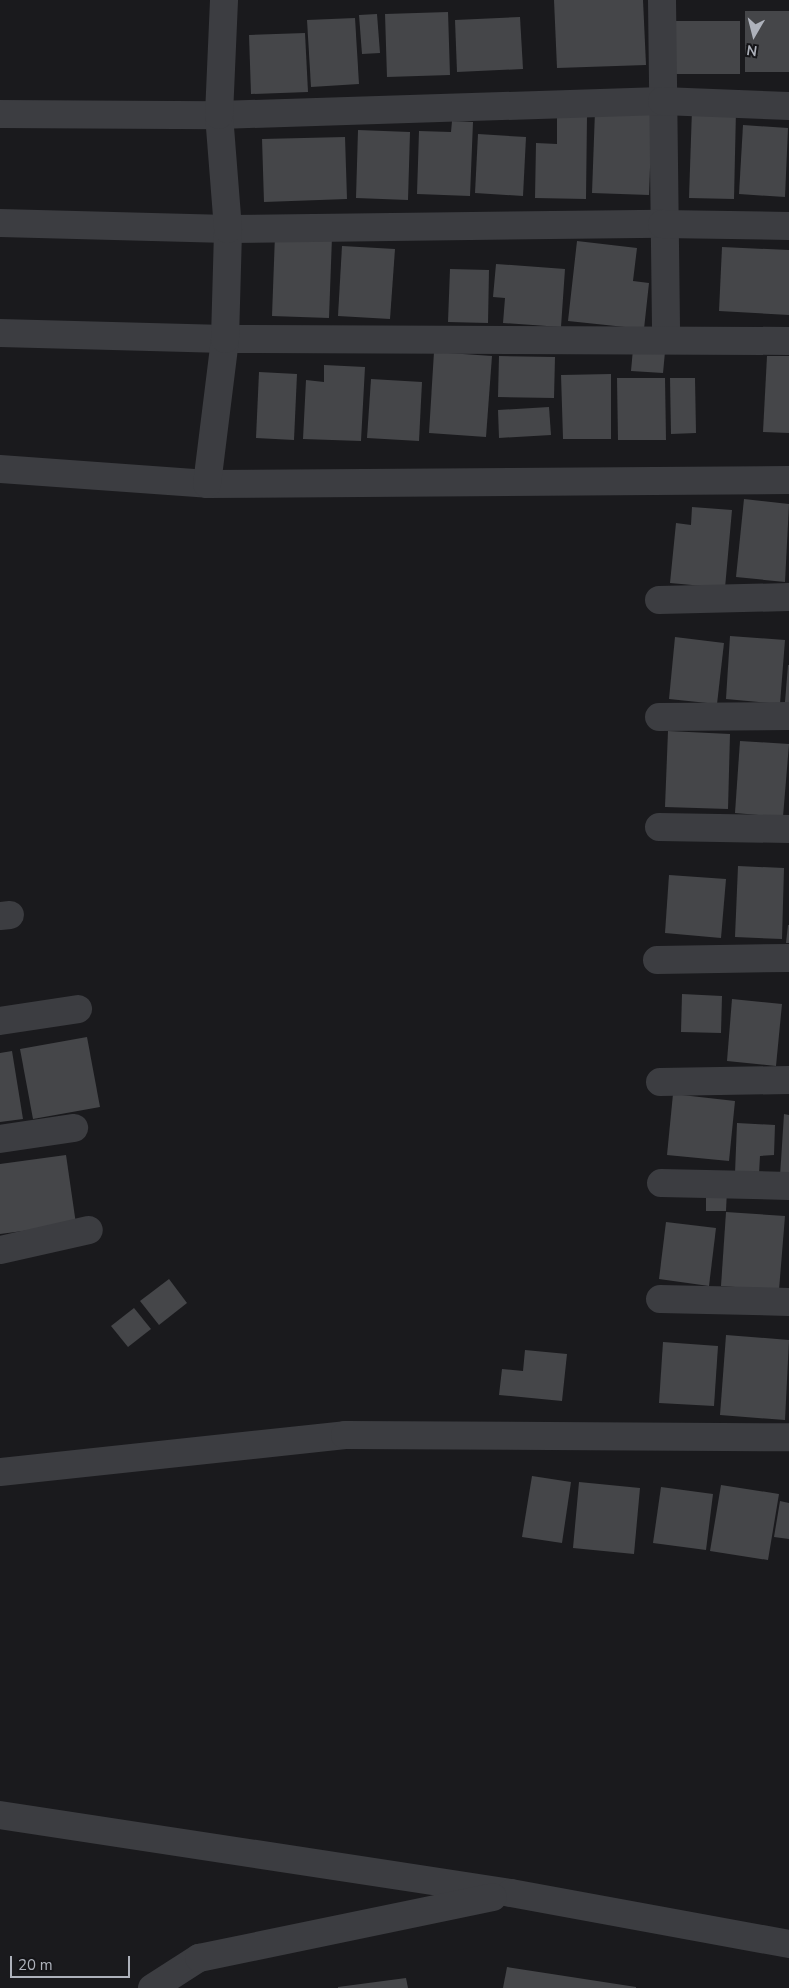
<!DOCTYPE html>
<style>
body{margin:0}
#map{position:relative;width:789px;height:1988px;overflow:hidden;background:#1a1a1d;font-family:"Nunito Sans",sans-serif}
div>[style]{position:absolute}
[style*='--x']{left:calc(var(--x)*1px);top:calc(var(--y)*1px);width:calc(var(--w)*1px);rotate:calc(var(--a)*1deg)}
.building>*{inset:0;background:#454649}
.minor>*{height:28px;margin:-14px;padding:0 14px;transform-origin:14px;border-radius:14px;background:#3c3d41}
span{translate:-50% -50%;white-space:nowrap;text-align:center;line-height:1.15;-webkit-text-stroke:5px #151518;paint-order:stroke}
.north{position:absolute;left:729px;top:10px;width:50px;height:50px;-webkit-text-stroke:4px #151518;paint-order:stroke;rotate:188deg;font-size:14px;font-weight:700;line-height:20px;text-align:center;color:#aeb2bb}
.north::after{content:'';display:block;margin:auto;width:18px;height:22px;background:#aeb2bb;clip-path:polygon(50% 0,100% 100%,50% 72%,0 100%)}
.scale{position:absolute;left:10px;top:1956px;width:120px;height:22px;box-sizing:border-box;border:2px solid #aeb2bb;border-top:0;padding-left:6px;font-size:15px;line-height:18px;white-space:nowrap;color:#aeb2bb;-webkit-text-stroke:4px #151518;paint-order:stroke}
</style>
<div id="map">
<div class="building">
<i style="clip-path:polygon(554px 0,643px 0,646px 65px,557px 68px)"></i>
<i style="clip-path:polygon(745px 11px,789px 11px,789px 72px,745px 72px)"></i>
<i style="clip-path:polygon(448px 12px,450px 75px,387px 77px,385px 14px)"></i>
<i style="clip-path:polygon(377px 14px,380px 53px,362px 54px,359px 15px)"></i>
<i style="clip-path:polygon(520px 17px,523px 69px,457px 72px,455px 20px)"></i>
<i style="clip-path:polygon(355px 18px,359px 84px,311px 87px,307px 20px)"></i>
<i style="clip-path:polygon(676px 21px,740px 21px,740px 74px,676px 74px)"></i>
<i style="clip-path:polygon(305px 33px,308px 92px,251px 94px,249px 35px)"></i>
<i style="clip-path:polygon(692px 109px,736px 110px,734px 199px,689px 198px)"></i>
<i style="clip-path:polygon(595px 111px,652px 113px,649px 195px,592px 193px)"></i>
<i style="clip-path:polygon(557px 115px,587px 116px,586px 199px,535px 198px,536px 143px,557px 144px)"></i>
<i style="clip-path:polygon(452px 121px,473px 122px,470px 196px,417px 194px,419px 131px,451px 132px)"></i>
<i style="clip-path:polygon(743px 125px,788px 128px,785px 197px,739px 194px)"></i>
<i style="clip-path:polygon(358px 130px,410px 132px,408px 200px,356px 198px)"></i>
<i style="clip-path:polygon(478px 134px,526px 137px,523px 196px,475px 193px)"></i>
<i style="clip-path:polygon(345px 137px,347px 199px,264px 202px,262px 139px)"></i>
<i style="clip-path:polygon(275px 235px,332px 237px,329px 318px,272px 316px)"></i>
<i style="clip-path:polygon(577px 241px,637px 248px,633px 281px,649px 283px,644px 329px,568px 321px)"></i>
<i style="clip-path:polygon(342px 246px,395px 249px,390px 319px,338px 316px)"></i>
<i style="clip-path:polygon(722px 247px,789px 250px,789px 315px,719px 311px)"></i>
<i style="clip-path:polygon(496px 264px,565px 269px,561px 327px,503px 323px,505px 298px,493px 297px)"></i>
<i style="clip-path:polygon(450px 269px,489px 270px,488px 323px,448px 322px)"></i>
<i style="clip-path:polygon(633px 349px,665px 352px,663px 373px,631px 371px)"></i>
<i style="clip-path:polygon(434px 352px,492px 356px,486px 437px,429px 433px)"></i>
<i style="clip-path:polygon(499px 356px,555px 357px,554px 398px,498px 397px)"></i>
<i style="clip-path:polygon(767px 356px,789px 356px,789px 433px,763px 432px)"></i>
<i style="clip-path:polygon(324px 365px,365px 367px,361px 441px,303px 439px,306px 380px,324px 382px)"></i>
<i style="clip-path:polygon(259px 372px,297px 374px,294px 440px,256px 438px)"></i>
<i style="clip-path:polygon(611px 374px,611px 439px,563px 439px,561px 375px)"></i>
<i style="clip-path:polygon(617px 378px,665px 378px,666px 440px,618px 440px)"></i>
<i style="clip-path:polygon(670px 378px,695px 378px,696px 433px,671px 434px)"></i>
<i style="clip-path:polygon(371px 379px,422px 382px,419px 441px,367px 438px)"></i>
<i style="clip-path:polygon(549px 407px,551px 435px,499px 438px,498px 410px)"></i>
<i style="clip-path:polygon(744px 499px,789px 504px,785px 582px,736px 577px)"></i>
<i style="clip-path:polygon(692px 507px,732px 510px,725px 588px,670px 583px,676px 523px,691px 525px)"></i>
<i style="clip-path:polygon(730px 636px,785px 640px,780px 704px,726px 699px)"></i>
<i style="clip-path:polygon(675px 637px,724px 643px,717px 704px,669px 699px)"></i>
<i style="clip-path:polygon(788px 665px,789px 665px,789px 703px,785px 702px)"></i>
<i style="clip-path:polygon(668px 731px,730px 734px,728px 809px,665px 807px)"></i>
<i style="clip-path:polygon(740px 741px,789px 744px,783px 817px,735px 813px)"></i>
<i style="clip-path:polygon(738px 866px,784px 868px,782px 939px,735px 937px)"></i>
<i style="clip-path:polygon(669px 875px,726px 879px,721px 938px,665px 933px)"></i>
<i style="clip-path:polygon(788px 925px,789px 925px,789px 943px,786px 943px)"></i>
<i style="clip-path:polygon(682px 994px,722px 996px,721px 1033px,681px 1032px)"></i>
<i style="clip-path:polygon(732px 999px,782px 1004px,776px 1066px,727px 1061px)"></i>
<i style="clip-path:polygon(87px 1037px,100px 1107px,33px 1119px,20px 1049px)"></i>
<i style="clip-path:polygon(12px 1051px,23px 1119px,0 1122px,0 1053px)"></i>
<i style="clip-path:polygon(673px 1094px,735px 1101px,729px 1161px,667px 1155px)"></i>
<i style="clip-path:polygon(784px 1114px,789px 1115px,789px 1176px,780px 1176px)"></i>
<i style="clip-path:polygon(737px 1123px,775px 1125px,774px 1155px,760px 1156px,759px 1174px,735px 1173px)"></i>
<i style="clip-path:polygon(66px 1155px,76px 1224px,0 1234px,0 1164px)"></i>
<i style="clip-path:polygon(706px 1189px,727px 1189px,726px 1211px,706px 1211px)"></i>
<i style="clip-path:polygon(726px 1212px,785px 1216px,779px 1290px,721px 1286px)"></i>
<i style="clip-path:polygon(666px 1222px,716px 1228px,709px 1286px,659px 1279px)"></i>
<i style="clip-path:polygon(169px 1279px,187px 1303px,159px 1325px,140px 1301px)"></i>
<i style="clip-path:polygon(134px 1308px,151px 1329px,128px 1347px,111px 1326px)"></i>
<i style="clip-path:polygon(726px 1335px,789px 1340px,785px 1420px,720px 1415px)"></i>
<i style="clip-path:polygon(663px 1342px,718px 1346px,714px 1406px,659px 1403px)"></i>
<i style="clip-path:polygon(525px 1350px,567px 1354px,562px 1401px,499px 1395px,502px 1369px,523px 1371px)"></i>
<i style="clip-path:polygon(532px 1476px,571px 1482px,562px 1543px,522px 1537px)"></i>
<i style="clip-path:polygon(579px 1482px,640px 1488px,634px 1554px,573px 1548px)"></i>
<i style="clip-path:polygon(721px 1485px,779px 1494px,768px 1560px,710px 1551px)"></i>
<i style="clip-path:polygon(661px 1487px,713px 1494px,706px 1550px,653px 1543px)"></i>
<i style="clip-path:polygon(780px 1501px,789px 1503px,789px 1539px,774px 1537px)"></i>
<i style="clip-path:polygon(507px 1967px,636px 1987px,636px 1988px,503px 1988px)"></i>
<i style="clip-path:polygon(406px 1978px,408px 1988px,338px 1988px,338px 1987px)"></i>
</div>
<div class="minor">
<i style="--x:662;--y:0;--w:339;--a:89.3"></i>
<i style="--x:0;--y:114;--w:219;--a:0.3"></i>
<i style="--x:219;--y:115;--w:443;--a:-1.8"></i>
<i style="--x:662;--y:101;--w:127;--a:2.3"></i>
<i style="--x:0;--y:223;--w:228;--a:1.5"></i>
<i style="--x:228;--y:229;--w:434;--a:-0.7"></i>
<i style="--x:662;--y:224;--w:127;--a:0.9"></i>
<i style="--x:0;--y:333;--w:225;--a:1.5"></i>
<i style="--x:225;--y:339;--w:564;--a:0.2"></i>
<i style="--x:0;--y:469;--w:208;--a:4.1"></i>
<i style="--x:207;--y:484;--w:582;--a:-0.39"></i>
<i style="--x:207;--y:484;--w:146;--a:-82.9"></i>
<i style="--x:225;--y:339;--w:110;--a:-88.4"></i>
<i style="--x:228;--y:229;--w:114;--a:-94.5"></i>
<i style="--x:219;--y:115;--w:115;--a:-87.5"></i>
<i style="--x:659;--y:600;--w:130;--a:-1.3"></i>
<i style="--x:659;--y:717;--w:130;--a:-0.4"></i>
<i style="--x:659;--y:827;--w:130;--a:0.9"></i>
<i style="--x:0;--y:916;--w:10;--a:-6"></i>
<i style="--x:657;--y:960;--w:132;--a:-0.9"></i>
<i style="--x:0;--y:1021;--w:79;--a:-8.7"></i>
<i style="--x:660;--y:1082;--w:129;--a:-0.9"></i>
<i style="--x:0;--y:1139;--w:75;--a:-8.5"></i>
<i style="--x:661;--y:1183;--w:128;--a:1.3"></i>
<i style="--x:0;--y:1250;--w:91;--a:-12.7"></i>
<i style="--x:660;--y:1299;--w:129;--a:1.3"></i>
<i style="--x:0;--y:1472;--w:347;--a:-6.1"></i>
<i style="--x:345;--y:1435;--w:444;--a:0.3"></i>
<i style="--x:0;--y:1815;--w:517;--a:8.68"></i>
<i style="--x:511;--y:1893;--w:283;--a:10.4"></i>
<i style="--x:152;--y:1988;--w:56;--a:-32.6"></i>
<i style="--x:199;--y:1958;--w:300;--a:-11.7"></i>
</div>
<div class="north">N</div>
<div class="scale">20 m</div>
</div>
